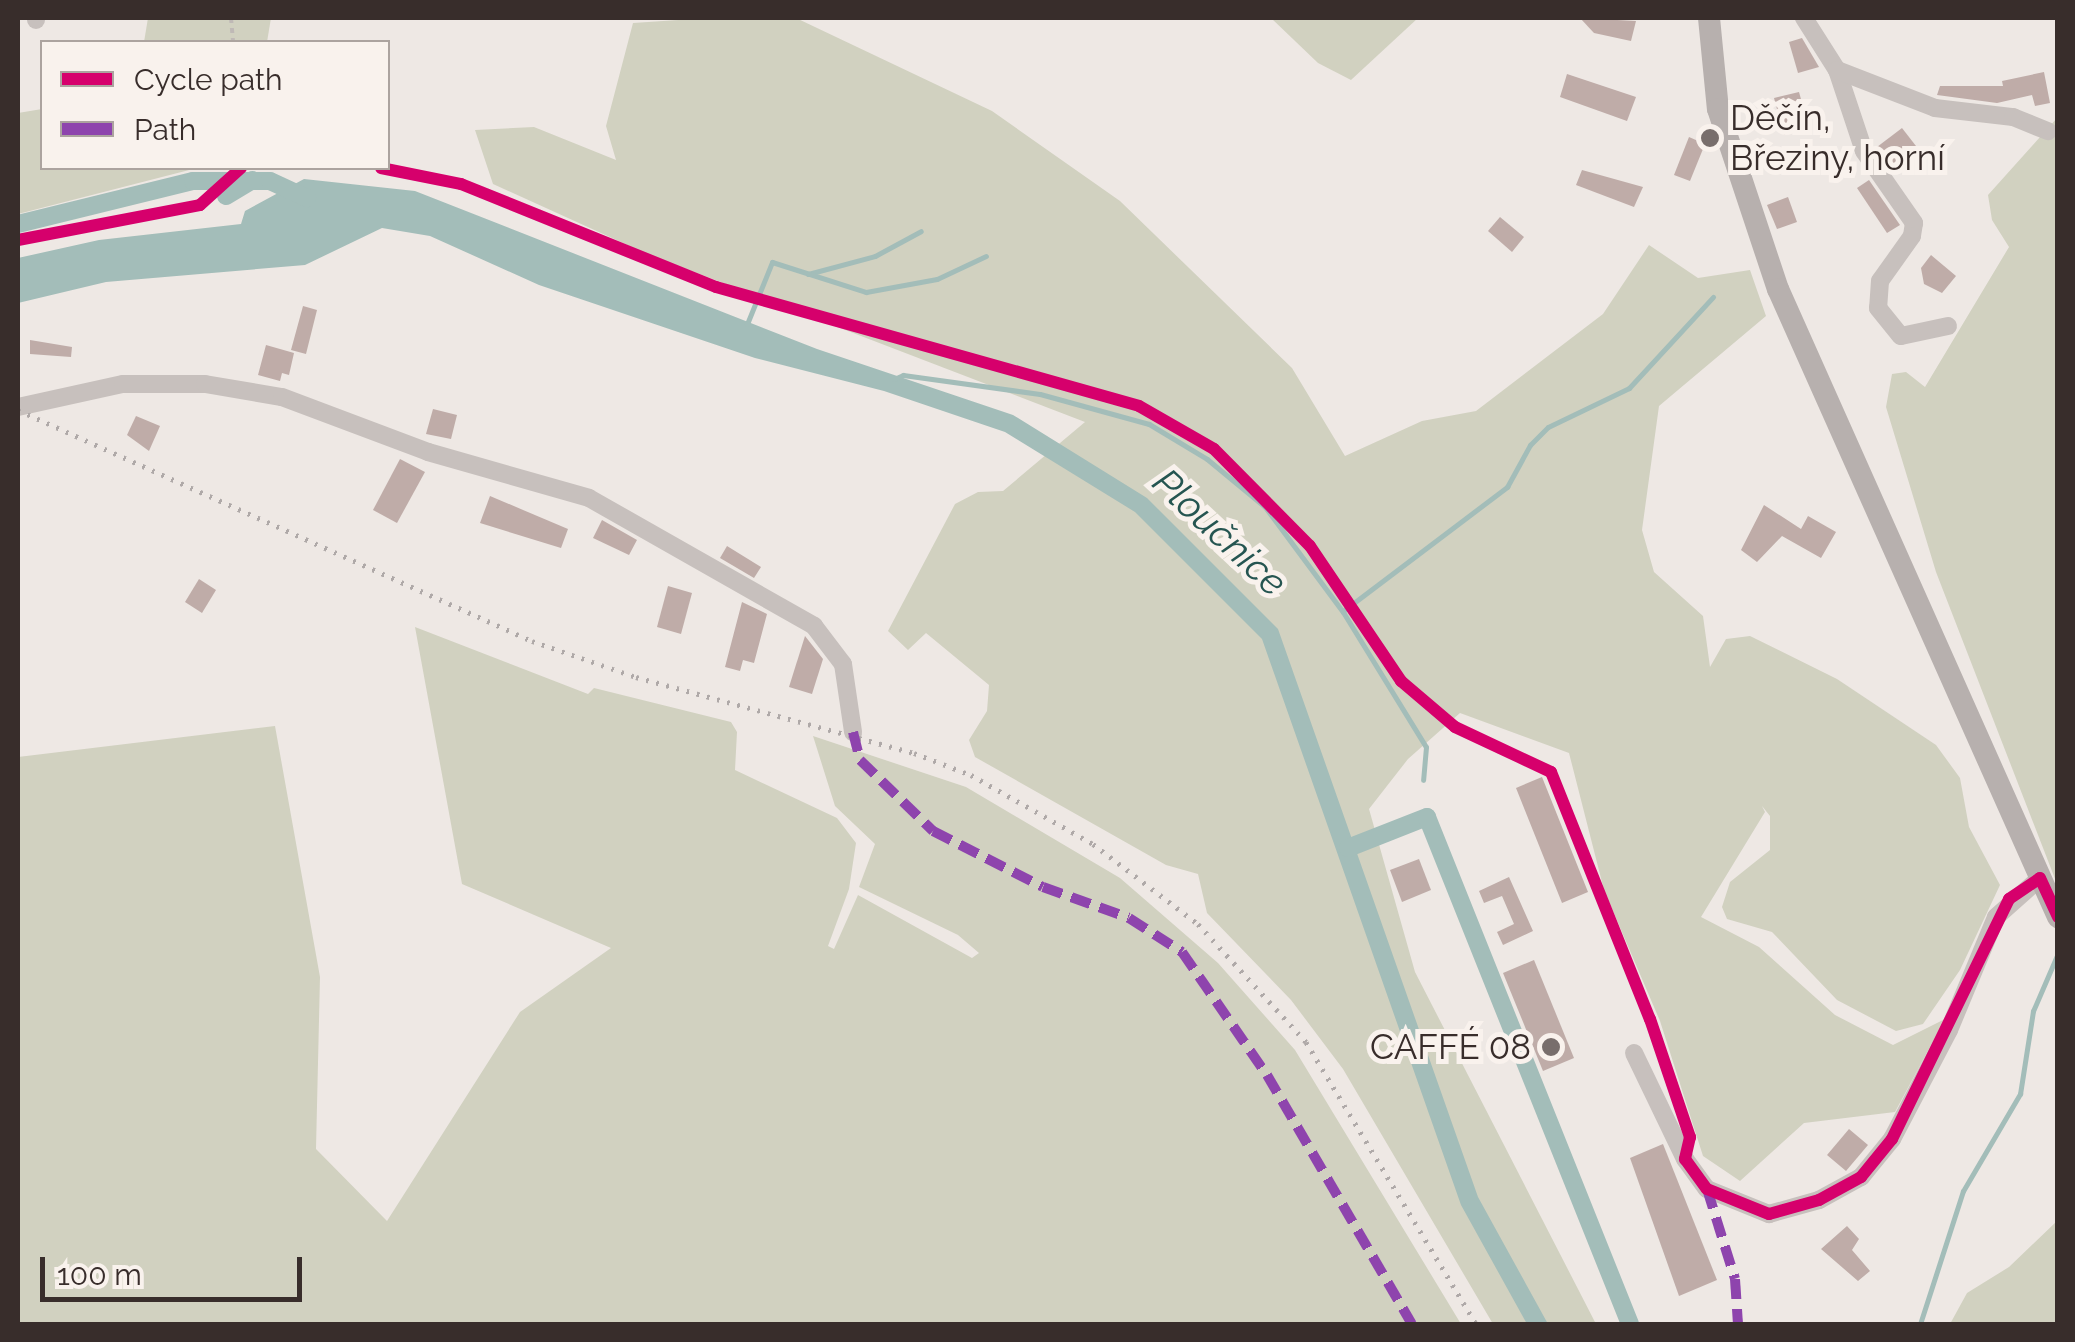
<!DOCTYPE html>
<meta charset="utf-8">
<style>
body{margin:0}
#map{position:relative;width:2075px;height:1342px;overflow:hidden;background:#eee8e4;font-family:Raleway,sans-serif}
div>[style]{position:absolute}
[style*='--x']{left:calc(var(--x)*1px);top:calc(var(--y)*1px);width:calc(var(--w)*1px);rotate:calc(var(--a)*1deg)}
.green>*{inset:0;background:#d1d1c0}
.water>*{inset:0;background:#a3bdb9}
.stream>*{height:5px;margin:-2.5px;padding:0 2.5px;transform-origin:2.5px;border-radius:2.5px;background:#a3bdb9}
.canal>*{height:18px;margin:-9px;padding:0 9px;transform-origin:9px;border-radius:9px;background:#a3bdb9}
.building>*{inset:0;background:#bfaca8}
.path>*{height:4px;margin-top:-2px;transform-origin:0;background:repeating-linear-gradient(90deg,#bfb9b6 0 5px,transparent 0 10px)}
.street>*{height:18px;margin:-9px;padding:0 9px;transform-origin:9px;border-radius:9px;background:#c7c0bd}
.secondary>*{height:22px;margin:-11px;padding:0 11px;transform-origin:11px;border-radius:11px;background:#b7b0ae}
.rail>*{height:5px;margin-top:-2.5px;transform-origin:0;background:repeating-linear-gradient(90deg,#afa9a8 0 2.5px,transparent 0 10.5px)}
.quiet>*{height:10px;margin-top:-5px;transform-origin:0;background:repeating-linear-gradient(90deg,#8e44ad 0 20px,transparent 0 30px)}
.cycleway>*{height:12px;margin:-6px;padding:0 6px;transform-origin:6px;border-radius:6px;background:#d6006c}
.dots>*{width:28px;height:28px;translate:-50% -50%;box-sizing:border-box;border:5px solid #f9f2ed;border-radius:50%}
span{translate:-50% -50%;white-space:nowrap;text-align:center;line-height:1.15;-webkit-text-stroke:10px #f9f2ed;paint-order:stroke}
.poi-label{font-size:35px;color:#382d2b}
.left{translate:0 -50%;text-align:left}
.right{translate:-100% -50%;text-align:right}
.water-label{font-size:38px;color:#255551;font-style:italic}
.frame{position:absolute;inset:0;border:20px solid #382d2b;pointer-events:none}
.legend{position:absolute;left:40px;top:40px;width:350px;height:130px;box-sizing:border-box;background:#f9f2ed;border:2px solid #aca39f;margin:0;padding:12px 18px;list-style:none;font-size:30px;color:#382d2b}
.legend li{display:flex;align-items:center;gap:20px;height:50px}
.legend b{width:50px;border:2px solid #aca39f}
.scale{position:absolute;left:40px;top:1257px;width:262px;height:45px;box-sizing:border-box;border:5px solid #382d2b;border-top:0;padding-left:12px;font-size:30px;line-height:35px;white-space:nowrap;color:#382d2b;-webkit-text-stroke:8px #f9f2ed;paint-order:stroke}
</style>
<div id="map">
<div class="green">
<i style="clip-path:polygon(148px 18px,271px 18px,267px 42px,144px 42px)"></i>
<i style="clip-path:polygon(708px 18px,796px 18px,992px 111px,1120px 201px,1292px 368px,1345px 456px,1422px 421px,1476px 411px,1603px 314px,1649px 245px,1698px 278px,1750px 270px,1766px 316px,1659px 406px,1642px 530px,1654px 572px,1703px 616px,1710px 667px,1726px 639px,1750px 636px,1837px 679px,1936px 745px,1960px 778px,1969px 827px,2000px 885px,1960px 970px,1923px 1024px,1896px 1031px,1837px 1000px,1772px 932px,1727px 919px,1722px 907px,1730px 882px,1770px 850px,1770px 816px,1762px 806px,1765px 812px,1701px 917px,1759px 947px,1835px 1015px,1893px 1045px,1945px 1019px,1895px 1112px,1804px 1123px,1740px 1181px,1703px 1156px,1660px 1021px,1604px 890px,1569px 753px,1460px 713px,1408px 759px,1369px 809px,1415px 972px,1596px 1324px,1493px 1324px,1343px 1069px,1291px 1000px,1207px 913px,1198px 874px,1166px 865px,975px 757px,969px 740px,987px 711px,989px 685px,926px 633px,908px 650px,888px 631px,955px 504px,978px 492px,1003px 491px,1085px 422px,645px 253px,493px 184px,475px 130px,534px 127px,616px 160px,606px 126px,633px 23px)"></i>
<i style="clip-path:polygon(1271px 18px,1418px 18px,1351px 80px,1318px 63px)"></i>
<i style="clip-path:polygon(42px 109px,42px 168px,197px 168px,18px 214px,18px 113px)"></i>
<i style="clip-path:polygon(2057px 118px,2057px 884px,1936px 572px,1886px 407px,1892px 374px,1906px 372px,1925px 387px,2009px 247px,1992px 220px,1988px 195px)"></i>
<i style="clip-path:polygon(415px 627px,588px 694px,594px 688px,731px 722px,737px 732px,735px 770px,837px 818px,856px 843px,849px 889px,828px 946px,834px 949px,858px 895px,972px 958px,979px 953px,958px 935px,859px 887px,875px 844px,835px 806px,813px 736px,966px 787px,1120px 878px,1218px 963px,1295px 1050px,1461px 1324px,18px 1324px,18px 757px,275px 726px,320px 977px,316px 1149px,387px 1221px,520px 1012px,611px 948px,462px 884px)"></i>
<i style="clip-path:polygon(2057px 1221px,2057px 1324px,1950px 1324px,1967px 1293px,2009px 1267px)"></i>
</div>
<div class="water">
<i style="clip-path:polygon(304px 179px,415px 191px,817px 349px,1013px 415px,1147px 498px,1278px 629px,1478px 1197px,1548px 1324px,1527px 1324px,1461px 1205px,1262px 639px,1135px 512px,1005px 432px,884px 391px,755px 358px,539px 285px,430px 236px,382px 228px,305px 265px,106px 282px,18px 303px,18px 258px,99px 240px,241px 224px,245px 211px)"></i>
</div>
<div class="stream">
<i style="--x:808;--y:274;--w:69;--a:-15"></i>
<i style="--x:875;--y:256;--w:52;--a:-28.5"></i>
<i style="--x:747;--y:324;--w:67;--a:-68"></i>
<i style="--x:772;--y:262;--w:99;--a:17.7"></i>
<i style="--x:866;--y:292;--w:72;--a:-10.4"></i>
<i style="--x:937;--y:279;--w:54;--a:-25.1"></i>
<i style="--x:894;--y:379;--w:10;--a:-24"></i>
<i style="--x:903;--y:375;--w:138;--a:7.9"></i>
<i style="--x:1040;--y:394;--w:113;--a:15.4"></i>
<i style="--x:1149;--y:424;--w:68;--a:31.1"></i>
<i style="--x:1207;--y:459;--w:75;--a:39.6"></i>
<i style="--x:1265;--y:507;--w:131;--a:53.4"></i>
<i style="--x:1343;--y:612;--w:158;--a:58.4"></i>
<i style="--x:1426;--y:747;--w:33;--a:95"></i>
<i style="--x:1343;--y:611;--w:206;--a:-37.1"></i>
<i style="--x:1507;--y:487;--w:48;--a:-61.3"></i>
<i style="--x:1530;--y:445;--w:25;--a:-45"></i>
<i style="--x:1548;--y:427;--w:90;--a:-25.7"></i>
<i style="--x:1629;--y:388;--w:124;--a:-47.3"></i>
<i style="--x:1920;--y:1324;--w:140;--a:-72.1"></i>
<i style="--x:1963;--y:1191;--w:113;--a:-59.6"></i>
<i style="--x:2020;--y:1094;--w:84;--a:-81.1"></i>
<i style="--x:2033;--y:1011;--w:63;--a:-66.7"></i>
</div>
<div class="canal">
<i style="--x:226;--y:196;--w:31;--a:-31"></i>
<i style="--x:18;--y:224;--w:180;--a:-13.8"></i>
<i style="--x:193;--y:181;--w:77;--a:0"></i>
<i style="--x:270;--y:181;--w:41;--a:24.7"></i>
<i style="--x:1348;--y:848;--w:85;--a:-21.4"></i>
<i style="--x:1427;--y:817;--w:546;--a:68.18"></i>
</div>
<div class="building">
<i style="clip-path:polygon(1580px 18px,1636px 21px,1631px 41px,1594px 33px)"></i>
<i style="clip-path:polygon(1802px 38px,1819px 67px,1798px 73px,1789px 42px)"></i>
<i style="clip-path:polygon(2044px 72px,2050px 103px,2035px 106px,2032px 95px,1997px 103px,1937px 95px,1940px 86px,2003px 86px,2002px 81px)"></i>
<i style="clip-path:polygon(1567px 74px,1636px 97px,1627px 121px,1560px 97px)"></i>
<i style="clip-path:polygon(1799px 92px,1809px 128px,1784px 135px,1774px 98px)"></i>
<i style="clip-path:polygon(1902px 128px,1916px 146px,1890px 166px,1877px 147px)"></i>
<i style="clip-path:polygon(1689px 137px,1705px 144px,1690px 181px,1674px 175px)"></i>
<i style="clip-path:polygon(1582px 170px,1643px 187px,1634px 207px,1576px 185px)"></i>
<i style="clip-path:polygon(1869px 180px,1900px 225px,1887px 233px,1857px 188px)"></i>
<i style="clip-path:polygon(1788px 197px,1797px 222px,1777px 229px,1767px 205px)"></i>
<i style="clip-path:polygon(1500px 217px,1524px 237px,1512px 252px,1488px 231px)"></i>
<i style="clip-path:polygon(1931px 255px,1956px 276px,1942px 293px,1924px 284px,1921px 268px)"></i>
<i style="clip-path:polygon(303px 306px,317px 310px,306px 354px,291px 350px)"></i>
<i style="clip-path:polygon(30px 340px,72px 347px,71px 357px,30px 354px)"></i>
<i style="clip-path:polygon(266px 345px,294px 353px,289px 375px,282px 373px,280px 381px,258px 375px)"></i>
<i style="clip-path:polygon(433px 409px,457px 415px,451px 439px,426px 434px)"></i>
<i style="clip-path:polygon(136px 416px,160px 426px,149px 451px,127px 435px)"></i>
<i style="clip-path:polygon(400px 459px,425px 472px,397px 523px,373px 510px)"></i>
<i style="clip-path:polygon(490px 496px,568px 529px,561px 548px,480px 523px)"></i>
<i style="clip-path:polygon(1764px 505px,1801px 529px,1808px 516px,1836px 532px,1821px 558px,1782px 536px,1757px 562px,1741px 550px)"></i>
<i style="clip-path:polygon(602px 520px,637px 540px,629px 555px,593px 538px)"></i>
<i style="clip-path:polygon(727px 546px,761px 567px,754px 578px,720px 558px)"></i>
<i style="clip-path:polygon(199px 579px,216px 590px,202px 613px,185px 602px)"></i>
<i style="clip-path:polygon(668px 586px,692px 593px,681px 634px,657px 627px)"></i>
<i style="clip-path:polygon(742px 602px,767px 614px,754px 663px,743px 660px,740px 671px,725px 667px)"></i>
<i style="clip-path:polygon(805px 636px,823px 659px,812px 694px,789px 687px)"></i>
<i style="clip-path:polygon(1542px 777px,1588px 892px,1562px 903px,1516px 788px)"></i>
<i style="clip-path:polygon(1419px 859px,1431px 890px,1402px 902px,1390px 870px)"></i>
<i style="clip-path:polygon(1509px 877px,1533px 931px,1503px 945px,1497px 932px,1514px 924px,1502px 896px,1484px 903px,1479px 891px)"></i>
<i style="clip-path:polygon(1534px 960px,1574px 1058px,1543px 1071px,1503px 973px)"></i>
<i style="clip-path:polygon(1849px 1129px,1868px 1145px,1846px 1171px,1827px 1155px)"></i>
<i style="clip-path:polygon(1663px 1144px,1717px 1280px,1679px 1296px,1630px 1158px)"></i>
<i style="clip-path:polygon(1847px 1226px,1859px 1239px,1852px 1250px,1870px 1271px,1858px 1281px,1821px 1249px)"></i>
</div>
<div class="path">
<i style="--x:231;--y:18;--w:24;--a:85"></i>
</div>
<div class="street">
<i style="--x:1804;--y:18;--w:62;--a:57.6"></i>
<i style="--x:1837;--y:70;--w:85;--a:71.6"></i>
<i style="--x:1864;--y:151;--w:88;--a:55.2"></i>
<i style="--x:1914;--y:223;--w:13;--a:99"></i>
<i style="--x:1912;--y:236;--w:55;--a:125.4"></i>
<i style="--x:1880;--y:281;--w:27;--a:94"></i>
<i style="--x:1878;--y:308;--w:36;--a:51"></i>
<i style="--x:1901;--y:336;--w:48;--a:-12"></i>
<i style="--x:36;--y:20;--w:2;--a:-90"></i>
<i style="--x:1837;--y:70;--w:105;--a:21.2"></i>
<i style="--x:1935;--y:108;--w:79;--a:6.6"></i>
<i style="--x:2013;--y:117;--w:38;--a:22"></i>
<i style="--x:18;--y:407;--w:107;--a:-12.4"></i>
<i style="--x:123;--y:384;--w:82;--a:0"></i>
<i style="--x:205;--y:384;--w:78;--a:9.6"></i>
<i style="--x:282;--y:397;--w:156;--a:20.6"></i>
<i style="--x:428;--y:452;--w:167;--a:15.9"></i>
<i style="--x:589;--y:498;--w:259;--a:29.6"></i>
<i style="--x:814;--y:626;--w:48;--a:52.7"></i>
<i style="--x:843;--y:664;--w:69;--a:81.6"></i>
<i style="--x:1634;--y:1053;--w:118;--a:64.3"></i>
<i style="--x:1685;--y:1159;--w:37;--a:54"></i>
<i style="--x:1707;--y:1189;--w:67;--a:22"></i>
<i style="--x:1769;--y:1214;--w:52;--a:-15.6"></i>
<i style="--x:1819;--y:1200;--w:48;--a:-28.7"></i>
<i style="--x:1861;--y:1177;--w:49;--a:-50.8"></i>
<i style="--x:1892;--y:1139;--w:123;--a:-62.4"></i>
<i style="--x:1949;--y:1030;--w:122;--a:-67.4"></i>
<i style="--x:1996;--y:917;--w:59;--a:-41.6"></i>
</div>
<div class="secondary">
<i style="--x:1709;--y:18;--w:91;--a:84.4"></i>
<i style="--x:1718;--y:109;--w:190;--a:71.6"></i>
<i style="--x:1778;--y:289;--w:688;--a:65.97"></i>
</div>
<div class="rail">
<i style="--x:18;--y:410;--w:564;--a:24.2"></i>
<i style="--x:532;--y:641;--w:110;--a:19.1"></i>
<i style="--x:636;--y:677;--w:288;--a:15.3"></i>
<i style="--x:914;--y:753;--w:61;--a:21.1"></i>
<i style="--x:971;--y:775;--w:140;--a:29.5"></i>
<i style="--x:1093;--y:844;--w:132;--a:37.3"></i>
<i style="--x:1198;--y:924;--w:160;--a:47.5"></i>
<i style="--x:1306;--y:1042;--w:329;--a:58.9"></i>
</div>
<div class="quiet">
<i style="--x:853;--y:732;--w:29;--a:76"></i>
<i style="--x:860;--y:760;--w:102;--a:44.2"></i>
<i style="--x:933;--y:831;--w:123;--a:27"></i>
<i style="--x:1043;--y:887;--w:91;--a:19.8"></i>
<i style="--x:1129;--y:918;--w:63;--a:32.7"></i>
<i style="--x:1182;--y:952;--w:150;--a:55.4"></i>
<i style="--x:1267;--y:1075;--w:288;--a:59.8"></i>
<i style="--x:1707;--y:1189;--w:94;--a:72.7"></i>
<i style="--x:1735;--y:1279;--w:45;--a:86.2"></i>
</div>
<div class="cycleway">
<i style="--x:381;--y:168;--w:82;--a:11.3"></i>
<i style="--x:461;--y:184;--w:275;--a:22"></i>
<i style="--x:716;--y:287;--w:439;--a:15.7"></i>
<i style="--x:1139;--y:406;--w:86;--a:29.8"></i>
<i style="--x:1214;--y:449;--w:136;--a:45.3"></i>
<i style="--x:1310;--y:546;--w:163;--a:56"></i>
<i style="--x:1401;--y:681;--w:71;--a:40.4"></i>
<i style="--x:1455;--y:727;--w:106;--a:25.1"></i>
<i style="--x:1551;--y:772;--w:266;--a:68.2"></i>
<i style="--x:1650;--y:1019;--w:125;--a:71.3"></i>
<i style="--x:1690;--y:1137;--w:23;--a:103"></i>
<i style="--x:1685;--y:1159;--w:37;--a:54"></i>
<i style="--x:1707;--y:1189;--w:67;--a:22"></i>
<i style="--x:1769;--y:1214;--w:52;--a:-15.6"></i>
<i style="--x:1819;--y:1200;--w:48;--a:-28.7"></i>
<i style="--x:1861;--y:1177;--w:49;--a:-50.8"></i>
<i style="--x:1892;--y:1139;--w:267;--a:-64"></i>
<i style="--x:2009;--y:899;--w:37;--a:-34"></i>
<i style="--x:2040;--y:878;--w:43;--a:65.2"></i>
<i style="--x:18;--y:240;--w:185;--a:-10.9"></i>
<i style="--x:200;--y:205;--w:55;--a:-42.1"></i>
</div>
<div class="dots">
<i style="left:1710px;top:138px;background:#786e6c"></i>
<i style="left:1551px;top:1047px;background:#786e6c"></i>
</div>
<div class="poi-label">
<span class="left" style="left:1730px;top:138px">Děčín,<br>Březiny, horní</span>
<span class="right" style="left:1531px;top:1047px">CAFFÉ 08</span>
</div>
<div class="water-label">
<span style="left:1220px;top:532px;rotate:43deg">Ploučnice</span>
</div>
<div class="frame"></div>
<ul class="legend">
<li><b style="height:12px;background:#d6006c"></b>Cycle path</li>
<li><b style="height:12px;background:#8e44ad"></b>Path</li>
</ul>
<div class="scale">100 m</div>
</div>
